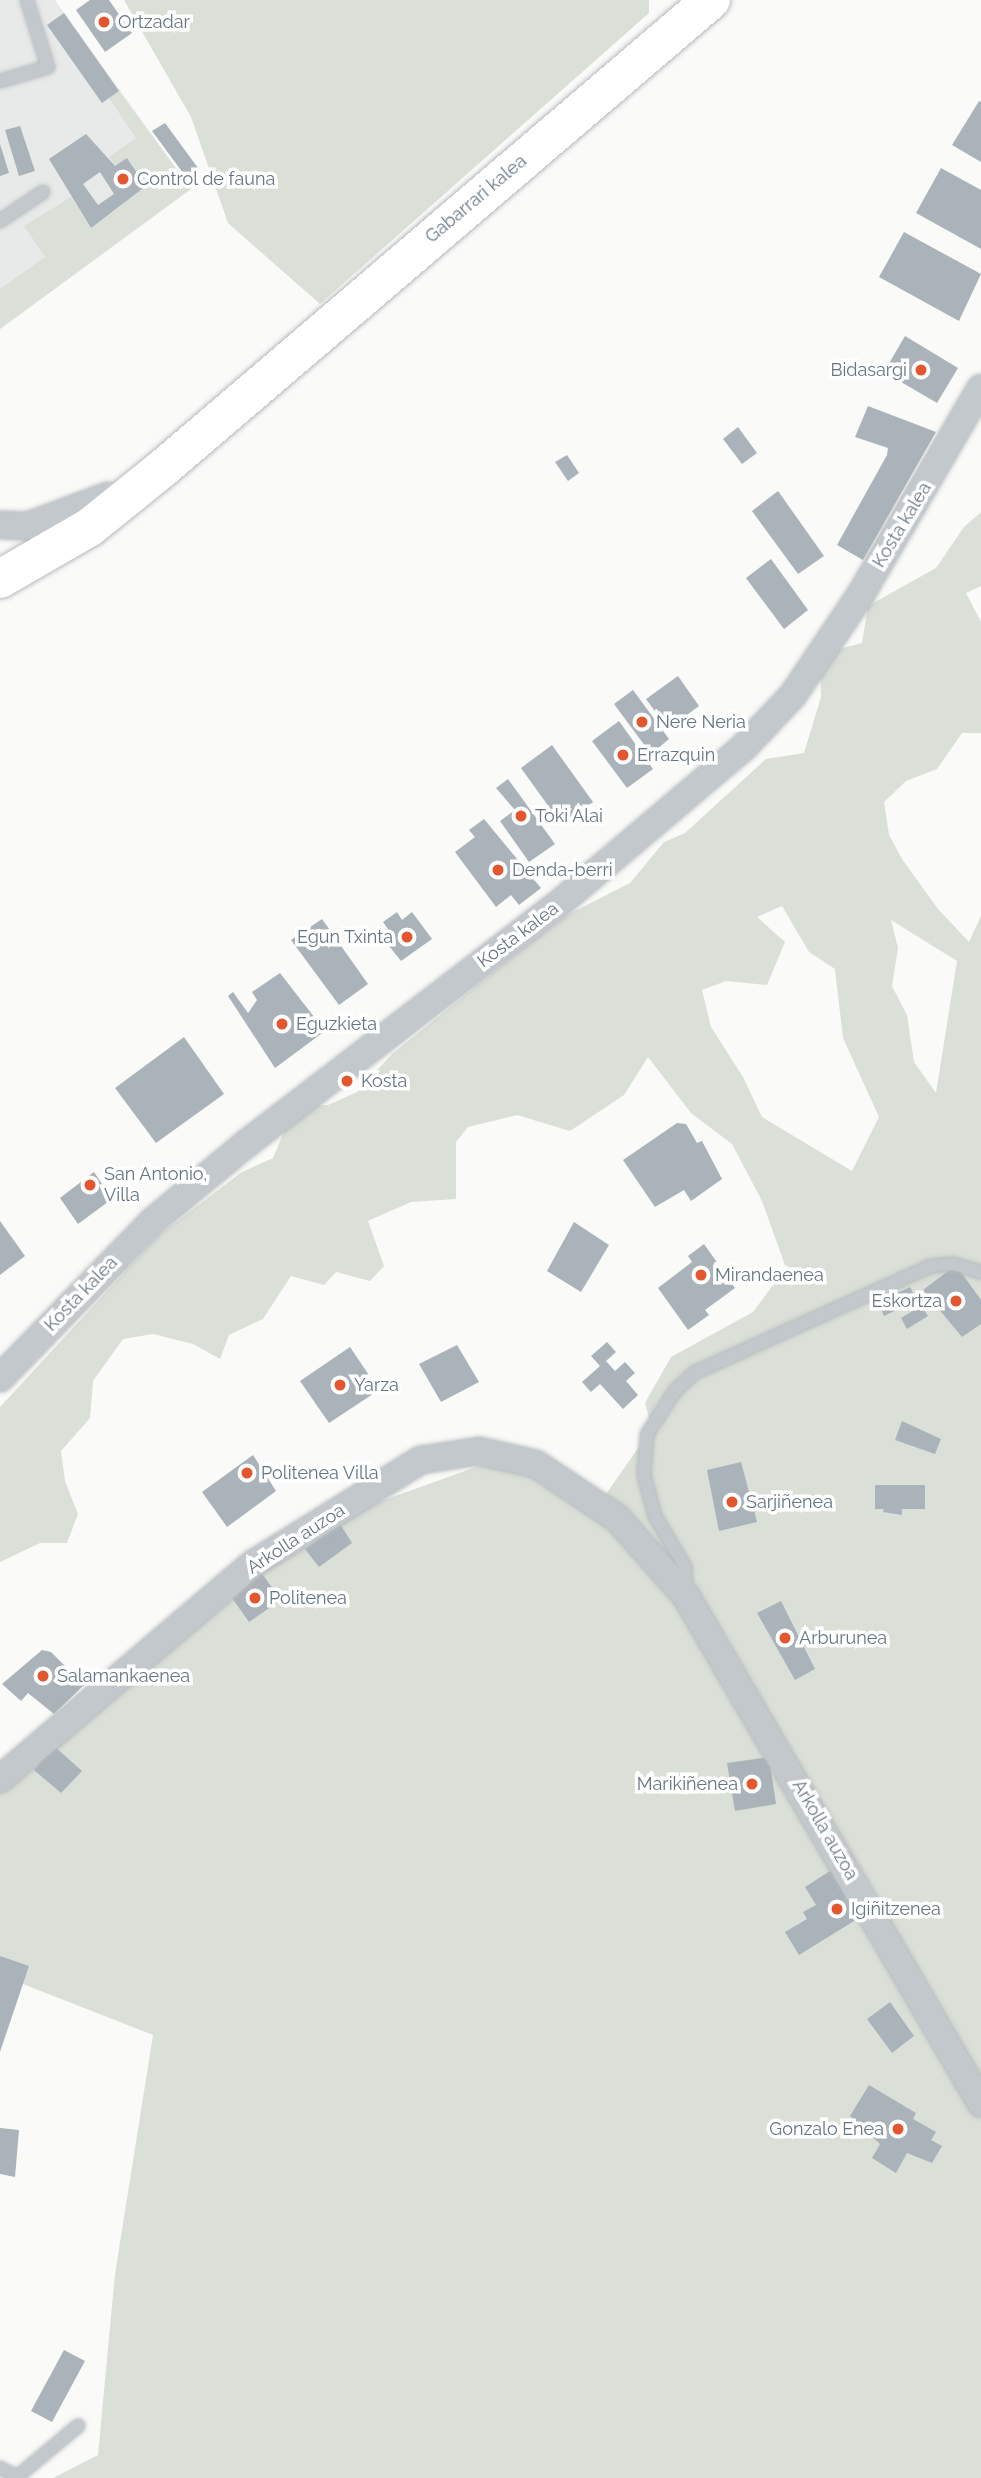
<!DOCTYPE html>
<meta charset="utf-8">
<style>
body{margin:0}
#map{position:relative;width:981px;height:2478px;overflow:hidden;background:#fafaf8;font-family:Raleway,sans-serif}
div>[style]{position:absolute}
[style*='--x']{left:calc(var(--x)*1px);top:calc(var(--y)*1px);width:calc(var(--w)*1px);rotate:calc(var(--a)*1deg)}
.built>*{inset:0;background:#e8e9e9}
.green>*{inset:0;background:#dadfd7}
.building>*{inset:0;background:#aab3b9}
.roads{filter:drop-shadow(0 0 2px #b5babe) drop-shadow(0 0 2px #b5babe)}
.lane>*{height:12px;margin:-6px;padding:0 6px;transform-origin:6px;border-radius:6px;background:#c3c8cc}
.street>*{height:26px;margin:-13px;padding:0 13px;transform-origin:13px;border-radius:13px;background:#c3c8cc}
.primary>*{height:38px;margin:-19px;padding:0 19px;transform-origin:19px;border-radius:19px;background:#fff}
.dots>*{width:19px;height:19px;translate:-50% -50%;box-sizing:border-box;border:4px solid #fff;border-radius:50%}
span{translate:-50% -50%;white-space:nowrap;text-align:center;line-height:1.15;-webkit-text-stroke:7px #fff;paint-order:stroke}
.poi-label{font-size:18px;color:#657683}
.left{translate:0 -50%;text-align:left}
.right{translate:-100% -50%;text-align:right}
.street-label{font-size:18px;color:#657683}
</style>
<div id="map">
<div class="built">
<i style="clip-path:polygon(0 0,55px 0,191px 189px,0 329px)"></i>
</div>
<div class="green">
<i style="clip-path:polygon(124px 0,649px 0,649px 13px,320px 304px,228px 223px,191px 117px)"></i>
<i style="clip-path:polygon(119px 91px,191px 189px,0 329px,0 289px,45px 257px,24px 226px,71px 197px,91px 228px,146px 186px,128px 158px,115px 166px,109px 157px,136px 138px,109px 98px)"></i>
<i style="clip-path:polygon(evenodd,981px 512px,981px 586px,966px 593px,981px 622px,981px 733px,962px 733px,937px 769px,906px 781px,884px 802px,889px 835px,902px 859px,938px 909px,969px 942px,981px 916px,981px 2478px,53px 2478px,98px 2455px,115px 2274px,153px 2035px,0 1975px,0 1773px,253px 1563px,362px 1508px,501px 1458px,597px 1507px,652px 1428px,645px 1403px,671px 1357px,753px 1312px,782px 1273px,820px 1285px,785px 1265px,762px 1201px,732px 1144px,691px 1113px,648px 1057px,624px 1095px,570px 1131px,517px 1115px,468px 1127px,456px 1142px,456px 1199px,411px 1202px,368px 1221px,384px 1266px,370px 1281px,336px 1272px,324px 1285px,291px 1276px,263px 1319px,229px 1335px,220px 1359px,193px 1344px,153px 1334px,123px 1339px,93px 1381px,90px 1418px,61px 1451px,65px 1481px,78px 1514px,67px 1543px,40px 1543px,0 1562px,0 1407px,159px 1235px,242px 1172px,273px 1158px,295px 1106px,328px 1105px,357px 1092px,392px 1054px,534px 940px,571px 913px,630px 883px,664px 842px,685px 833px,766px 759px,804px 753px,821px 697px,820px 654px,862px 643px,868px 606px,936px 568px,964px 527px,981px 512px,782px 906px,809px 952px,835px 969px,843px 1038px,879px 1117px,852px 1171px,762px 1117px,743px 1077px,711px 1027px,702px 990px,726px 981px,767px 985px,785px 942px,757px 917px,782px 906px,981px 512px,891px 920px,957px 961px,936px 1093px,914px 1062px,907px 1015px,892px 986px,898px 948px,891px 920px)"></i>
</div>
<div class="building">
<i style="clip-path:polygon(90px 0,109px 0,132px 33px,105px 52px,76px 10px)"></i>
<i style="clip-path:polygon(64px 13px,119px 91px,102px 103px,47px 25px)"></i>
<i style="clip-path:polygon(979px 101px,981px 102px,981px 162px,952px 145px)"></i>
<i style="clip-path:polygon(165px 123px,198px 168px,186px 177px,152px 131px)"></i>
<i style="clip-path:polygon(20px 126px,35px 171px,19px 176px,5px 130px)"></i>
<i style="clip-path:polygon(evenodd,86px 134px,115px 166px,127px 158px,146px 186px,91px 228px,49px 159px,86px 134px,100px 172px,114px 194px,98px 205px,83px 184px,100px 172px)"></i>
<i style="clip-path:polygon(0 144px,9px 173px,0 176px)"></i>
<i style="clip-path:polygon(941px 168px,981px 190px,981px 249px,916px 213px)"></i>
<i style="clip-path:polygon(904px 232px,981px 274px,959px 321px,879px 277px)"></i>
<i style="clip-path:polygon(905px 336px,958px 368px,937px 403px,884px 372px)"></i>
<i style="clip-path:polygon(868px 406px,936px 432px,863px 560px,837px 545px,887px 455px,888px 448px,855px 437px)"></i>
<i style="clip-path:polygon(738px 427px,757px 453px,742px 464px,723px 439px)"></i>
<i style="clip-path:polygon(567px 455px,579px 473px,568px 481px,555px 462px)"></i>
<i style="clip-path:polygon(778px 491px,824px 556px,798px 574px,752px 511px)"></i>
<i style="clip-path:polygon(771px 559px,808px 610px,784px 629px,746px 578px)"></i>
<i style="clip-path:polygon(678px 676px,699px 706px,668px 729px,646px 699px)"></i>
<i style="clip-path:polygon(633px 690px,669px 739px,651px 754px,614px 704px)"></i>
<i style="clip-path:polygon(619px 721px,653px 769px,627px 788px,592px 741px)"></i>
<i style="clip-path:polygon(552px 745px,593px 802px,562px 825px,521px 768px)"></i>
<i style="clip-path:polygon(508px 779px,555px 844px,529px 862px,500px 821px,515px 810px,496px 788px)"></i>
<i style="clip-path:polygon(484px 819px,541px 888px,519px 905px,511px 895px,496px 907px,455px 852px,475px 837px,469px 830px)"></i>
<i style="clip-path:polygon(397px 912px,402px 920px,412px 912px,432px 939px,401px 961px,381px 936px,388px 929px,383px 922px)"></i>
<i style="clip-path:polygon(322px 919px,368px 984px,339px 1005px,291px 940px)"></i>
<i style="clip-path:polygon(280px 973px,325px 1031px,275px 1068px,228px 996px,233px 992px,248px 1013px,257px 1000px,252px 992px)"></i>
<i style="clip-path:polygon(184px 1037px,224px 1094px,156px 1143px,115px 1088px)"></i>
<i style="clip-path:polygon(677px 1123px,686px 1124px,697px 1143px,702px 1141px,722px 1179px,691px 1201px,684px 1190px,655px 1207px,623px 1160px)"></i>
<i style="clip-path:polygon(94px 1172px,112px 1199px,78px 1224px,60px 1198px)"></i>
<i style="clip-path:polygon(0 1221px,25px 1256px,0 1275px)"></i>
<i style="clip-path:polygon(574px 1222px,609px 1245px,581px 1292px,547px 1271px)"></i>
<i style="clip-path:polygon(704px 1244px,735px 1288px,705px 1310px,709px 1315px,688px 1330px,658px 1288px,692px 1262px,688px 1256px)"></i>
<i style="clip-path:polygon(956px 1265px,981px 1300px,981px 1324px,962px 1337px,923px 1290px)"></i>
<i style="clip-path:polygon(910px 1287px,917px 1300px,884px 1316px,878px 1302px)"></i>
<i style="clip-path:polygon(921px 1306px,928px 1316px,907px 1329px,901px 1318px)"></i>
<i style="clip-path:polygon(607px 1342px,616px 1352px,606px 1361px,615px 1371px,625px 1362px,635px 1373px,626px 1381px,638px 1395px,623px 1409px,600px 1384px,591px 1392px,582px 1382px,600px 1366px,591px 1356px)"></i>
<i style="clip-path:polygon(457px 1345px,479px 1382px,441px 1402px,419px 1364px)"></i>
<i style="clip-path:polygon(350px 1347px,379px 1390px,329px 1423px,300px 1381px)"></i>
<i style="clip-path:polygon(902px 1421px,941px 1439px,935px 1454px,895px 1440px)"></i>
<i style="clip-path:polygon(253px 1455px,276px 1491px,227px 1527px,202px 1492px)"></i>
<i style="clip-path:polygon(741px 1462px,757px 1522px,719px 1531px,707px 1470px)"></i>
<i style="clip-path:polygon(875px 1485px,925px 1485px,925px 1509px,902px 1509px,902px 1515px,883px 1512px,884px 1509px,875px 1509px)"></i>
<i style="clip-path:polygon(340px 1524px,352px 1543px,319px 1567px,305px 1549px)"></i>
<i style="clip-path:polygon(260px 1571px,281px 1600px,249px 1622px,230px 1595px)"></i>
<i style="clip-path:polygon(781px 1601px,815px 1669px,795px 1680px,757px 1613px)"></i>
<i style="clip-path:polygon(42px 1650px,51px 1652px,84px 1685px,54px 1714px,28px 1693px,21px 1701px,2px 1684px)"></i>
<i style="clip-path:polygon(54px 1746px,82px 1771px,61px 1793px,34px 1770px)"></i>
<i style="clip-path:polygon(769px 1757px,776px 1804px,735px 1811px,727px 1763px)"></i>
<i style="clip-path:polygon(838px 1866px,867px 1913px,799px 1955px,785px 1932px,807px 1919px,803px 1912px,816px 1905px,805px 1887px)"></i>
<i style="clip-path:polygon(0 1956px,29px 1966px,0 2052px)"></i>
<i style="clip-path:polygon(890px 2002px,914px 2036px,892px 2053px,867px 2019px)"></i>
<i style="clip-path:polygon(869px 2085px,916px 2113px,913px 2119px,936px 2132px,931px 2140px,942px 2146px,932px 2163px,907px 2153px,896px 2173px,872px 2158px,880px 2144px,850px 2116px)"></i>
<i style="clip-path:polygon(0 2128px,19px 2130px,15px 2177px,0 2174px)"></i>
<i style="clip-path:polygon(64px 2350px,85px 2361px,52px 2422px,31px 2411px)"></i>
</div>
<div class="roads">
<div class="lane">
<i style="--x:0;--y:81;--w:50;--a:-16.3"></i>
<i style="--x:48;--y:67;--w:70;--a:-107.4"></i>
<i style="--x:0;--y:221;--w:52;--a:-34"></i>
<i style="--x:686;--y:1592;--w:25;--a:-92"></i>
<i style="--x:685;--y:1567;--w:59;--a:-120.5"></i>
<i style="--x:655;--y:1516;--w:42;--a:-105"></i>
<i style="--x:644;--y:1475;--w:41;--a:-85.8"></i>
<i style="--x:647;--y:1434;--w:51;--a:-56.9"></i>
<i style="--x:675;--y:1391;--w:26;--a:-43"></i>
<i style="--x:694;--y:1373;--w:260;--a:-24.3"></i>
<i style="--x:931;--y:1266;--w:23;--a:-5"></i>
<i style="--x:954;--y:1264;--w:28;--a:17"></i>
<i style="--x:0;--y:2468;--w:19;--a:28"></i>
<i style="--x:17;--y:2477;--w:80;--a:-39.9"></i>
</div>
<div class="street">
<i style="--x:0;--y:525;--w:28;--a:2"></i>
<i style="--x:28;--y:526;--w:85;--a:-20.6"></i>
<i style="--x:0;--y:1378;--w:218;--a:-45.7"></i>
<i style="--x:152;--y:1222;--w:122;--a:-39.7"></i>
<i style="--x:246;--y:1144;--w:388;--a:-37.5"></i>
<i style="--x:554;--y:908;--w:249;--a:-40.3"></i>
<i style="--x:744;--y:747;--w:71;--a:-46.7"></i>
<i style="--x:793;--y:695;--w:122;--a:-56"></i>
<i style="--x:861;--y:594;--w:238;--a:-59.8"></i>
<i style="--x:0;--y:1779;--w:332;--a:-40.4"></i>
<i style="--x:253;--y:1564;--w:198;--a:-31.8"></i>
<i style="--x:421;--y:1460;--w:59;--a:-8.8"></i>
<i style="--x:479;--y:1451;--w:58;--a:12.8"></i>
<i style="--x:536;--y:1464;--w:97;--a:33.7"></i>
<i style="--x:617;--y:1518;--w:104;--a:48.5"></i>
<i style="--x:686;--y:1596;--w:587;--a:59.81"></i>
</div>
<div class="primary">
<i style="--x:0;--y:579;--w:104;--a:-30"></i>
<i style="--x:90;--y:527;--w:92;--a:-38.9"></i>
<i style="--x:162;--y:469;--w:722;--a:-40.51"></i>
</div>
</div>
<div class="dots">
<i style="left:104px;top:22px;background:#e4572e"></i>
<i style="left:123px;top:179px;background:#e4572e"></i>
<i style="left:921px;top:370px;background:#e4572e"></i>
<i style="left:642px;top:722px;background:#e4572e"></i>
<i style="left:623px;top:755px;background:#e4572e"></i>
<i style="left:521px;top:816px;background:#e4572e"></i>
<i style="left:498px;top:870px;background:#e4572e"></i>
<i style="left:407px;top:937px;background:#e4572e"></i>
<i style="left:282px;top:1024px;background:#e4572e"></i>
<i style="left:347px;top:1081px;background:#e4572e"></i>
<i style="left:90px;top:1185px;background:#e4572e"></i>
<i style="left:701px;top:1275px;background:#e4572e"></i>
<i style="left:956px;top:1301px;background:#e4572e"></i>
<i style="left:340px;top:1385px;background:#e4572e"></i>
<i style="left:247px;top:1473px;background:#e4572e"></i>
<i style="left:732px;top:1502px;background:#e4572e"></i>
<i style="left:255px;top:1598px;background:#e4572e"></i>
<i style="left:785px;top:1638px;background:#e4572e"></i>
<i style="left:43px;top:1676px;background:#e4572e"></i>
<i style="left:752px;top:1784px;background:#e4572e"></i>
<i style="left:837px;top:1909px;background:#e4572e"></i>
<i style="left:898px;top:2129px;background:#e4572e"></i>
</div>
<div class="poi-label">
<span class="left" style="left:118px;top:22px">Ortzadar</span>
<span class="left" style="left:137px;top:179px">Control de fauna</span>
<span class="right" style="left:907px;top:370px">Bidasargi</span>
<span class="left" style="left:656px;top:722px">Nere Neria</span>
<span class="left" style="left:637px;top:755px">Errazquin</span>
<span class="left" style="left:535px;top:816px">Toki Alai</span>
<span class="left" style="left:512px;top:870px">Denda-berri</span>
<span class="right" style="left:393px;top:937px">Egun Txinta</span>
<span class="left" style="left:296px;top:1024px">Eguzkieta</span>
<span class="left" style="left:361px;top:1081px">Kosta</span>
<span class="left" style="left:104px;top:1185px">San Antonio,<br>Villa</span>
<span class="left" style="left:715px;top:1275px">Mirandaenea</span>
<span class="right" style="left:942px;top:1301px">Eskortza</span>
<span class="left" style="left:354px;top:1385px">Yarza</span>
<span class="left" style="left:261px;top:1473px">Politenea Villa</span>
<span class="left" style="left:746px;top:1502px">Sarjiñenea</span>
<span class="left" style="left:269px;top:1598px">Politenea</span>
<span class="left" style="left:799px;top:1638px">Arburunea</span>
<span class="left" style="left:57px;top:1676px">Salamankaenea</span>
<span class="right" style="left:738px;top:1784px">Marikiñenea</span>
<span class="left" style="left:851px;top:1909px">Igiñitzenea</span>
<span class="right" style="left:884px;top:2129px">Gonzalo Enea</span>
</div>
<div class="street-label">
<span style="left:476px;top:199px;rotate:-40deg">Gabarrari kalea</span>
<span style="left:902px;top:525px;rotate:-59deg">Kosta kalea</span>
<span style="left:518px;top:935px;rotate:-37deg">Kosta kalea</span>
<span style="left:81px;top:1294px;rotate:-46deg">Kosta kalea</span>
<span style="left:296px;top:1539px;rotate:-33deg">Arkolla auzoa</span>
<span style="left:825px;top:1830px;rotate:60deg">Arkolla auzoa</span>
</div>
</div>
